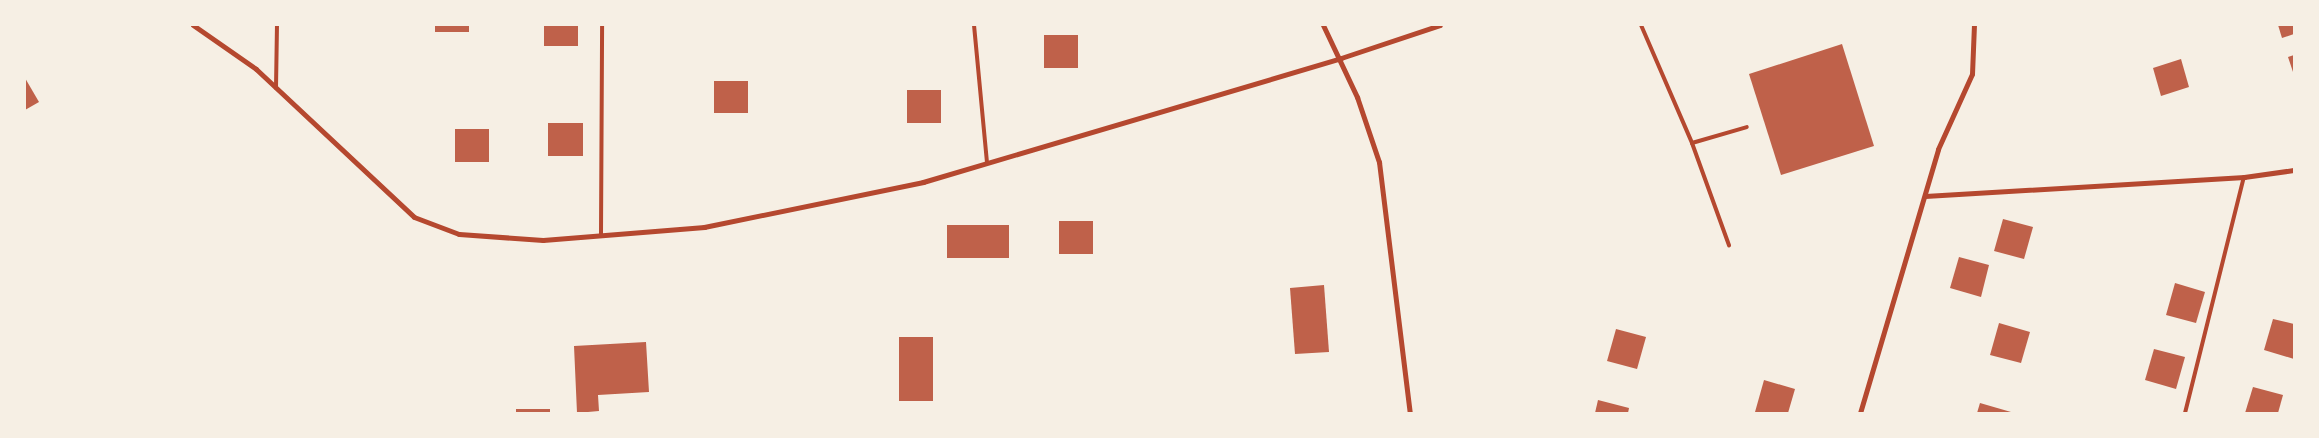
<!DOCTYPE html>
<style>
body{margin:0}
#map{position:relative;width:2319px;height:438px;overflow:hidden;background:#f6efe4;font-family:"Fira Sans",sans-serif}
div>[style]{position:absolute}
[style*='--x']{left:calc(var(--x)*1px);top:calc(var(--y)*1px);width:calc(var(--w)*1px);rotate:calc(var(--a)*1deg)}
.building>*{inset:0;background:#bf614a}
.service>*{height:4px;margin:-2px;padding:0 2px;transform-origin:2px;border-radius:2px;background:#b5482f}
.minor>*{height:5px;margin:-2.5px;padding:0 2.5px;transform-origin:2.5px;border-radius:2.5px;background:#b5482f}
span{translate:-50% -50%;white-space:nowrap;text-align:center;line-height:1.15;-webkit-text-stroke:4px #f6efe4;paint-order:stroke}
.frame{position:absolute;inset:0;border:26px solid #f6efe4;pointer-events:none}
</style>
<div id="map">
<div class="building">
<i style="clip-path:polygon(435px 25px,469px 25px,469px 32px,435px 32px)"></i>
<i style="clip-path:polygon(544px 25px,578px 25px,578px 46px,544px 46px)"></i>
<i style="clip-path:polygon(2278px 25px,2294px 25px,2294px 34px,2282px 38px)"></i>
<i style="clip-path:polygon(1044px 35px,1078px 35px,1078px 68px,1044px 68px)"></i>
<i style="clip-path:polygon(1842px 44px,1874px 146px,1781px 175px,1749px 74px)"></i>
<i style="clip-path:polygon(2294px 55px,2294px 75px,2288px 57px)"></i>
<i style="clip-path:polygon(2181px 59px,2189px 87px,2161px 96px,2153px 68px)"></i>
<i style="clip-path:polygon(25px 78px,39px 102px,25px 110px)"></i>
<i style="clip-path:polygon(714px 81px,748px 81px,748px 113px,714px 113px)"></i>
<i style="clip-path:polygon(907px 90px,941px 90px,941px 123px,907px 123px)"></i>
<i style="clip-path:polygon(548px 123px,583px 123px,583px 156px,548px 156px)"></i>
<i style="clip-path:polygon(455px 129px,489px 129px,489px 162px,455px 162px)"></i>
<i style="clip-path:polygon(2003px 219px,2033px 227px,2024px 259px,1994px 251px)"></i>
<i style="clip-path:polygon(1059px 221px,1093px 221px,1093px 254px,1059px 254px)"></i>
<i style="clip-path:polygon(947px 225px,1009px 225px,1009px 258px,947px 258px)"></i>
<i style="clip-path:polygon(1959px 257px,1989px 265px,1981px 297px,1950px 288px)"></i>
<i style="clip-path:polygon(2175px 283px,2205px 292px,2196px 323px,2166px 315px)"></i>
<i style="clip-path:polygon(1324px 285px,1329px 352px,1295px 354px,1290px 288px)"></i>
<i style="clip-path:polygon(2273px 319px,2294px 324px,2294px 359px,2264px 350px)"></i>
<i style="clip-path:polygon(1999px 323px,2030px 332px,2021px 363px,1990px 355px)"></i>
<i style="clip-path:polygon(1616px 329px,1646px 337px,1637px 369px,1607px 361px)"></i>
<i style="clip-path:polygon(899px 337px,933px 337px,933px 401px,899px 401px)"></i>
<i style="clip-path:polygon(646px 342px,649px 392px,598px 395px,599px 411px,577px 413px,574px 346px)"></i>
<i style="clip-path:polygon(2154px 349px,2185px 357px,2176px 389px,2145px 380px)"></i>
<i style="clip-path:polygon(1764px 380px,1795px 389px,1788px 413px,1755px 412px)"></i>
<i style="clip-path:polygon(2253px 387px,2283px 395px,2278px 413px,2245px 413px)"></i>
<i style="clip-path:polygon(1598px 400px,1629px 408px,1628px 413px,1595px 413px)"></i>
<i style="clip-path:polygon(1980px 403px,2011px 412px,2011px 413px,1977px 413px)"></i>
<i style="clip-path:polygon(516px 409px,550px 409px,550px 413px,516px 413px)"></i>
</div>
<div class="service">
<i style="--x:974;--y:25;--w:138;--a:84.6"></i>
<i style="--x:1641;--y:25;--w:129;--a:66.6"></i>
<i style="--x:1692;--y:143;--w:109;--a:70.1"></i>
<i style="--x:276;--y:88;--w:63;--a:-89.1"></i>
<i style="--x:1692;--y:143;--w:57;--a:-16.2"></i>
<i style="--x:601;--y:235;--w:210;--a:-89.7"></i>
<i style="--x:2185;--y:413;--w:243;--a:-76"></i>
</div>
<div class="minor">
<i style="--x:193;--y:25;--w:77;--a:34.9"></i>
<i style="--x:256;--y:69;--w:216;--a:43.1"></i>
<i style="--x:414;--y:217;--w:48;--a:20.7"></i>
<i style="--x:459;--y:234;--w:84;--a:4.1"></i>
<i style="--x:543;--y:240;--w:162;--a:-4.6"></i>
<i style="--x:704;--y:227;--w:224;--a:-11.6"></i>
<i style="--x:923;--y:182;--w:436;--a:-16.5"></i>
<i style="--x:1341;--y:58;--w:104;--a:-18.4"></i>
<i style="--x:1323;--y:25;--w:80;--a:64.7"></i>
<i style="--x:1357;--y:97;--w:69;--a:71.3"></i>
<i style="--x:1379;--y:162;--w:253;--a:83"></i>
<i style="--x:1925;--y:196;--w:320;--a:-3.4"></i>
<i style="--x:2244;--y:177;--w:50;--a:-8"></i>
<i style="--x:1860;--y:413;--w:275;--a:-73.5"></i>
<i style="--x:1938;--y:149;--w:82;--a:-65.6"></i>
<i style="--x:1972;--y:74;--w:49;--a:-87.7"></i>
</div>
<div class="frame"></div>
</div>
